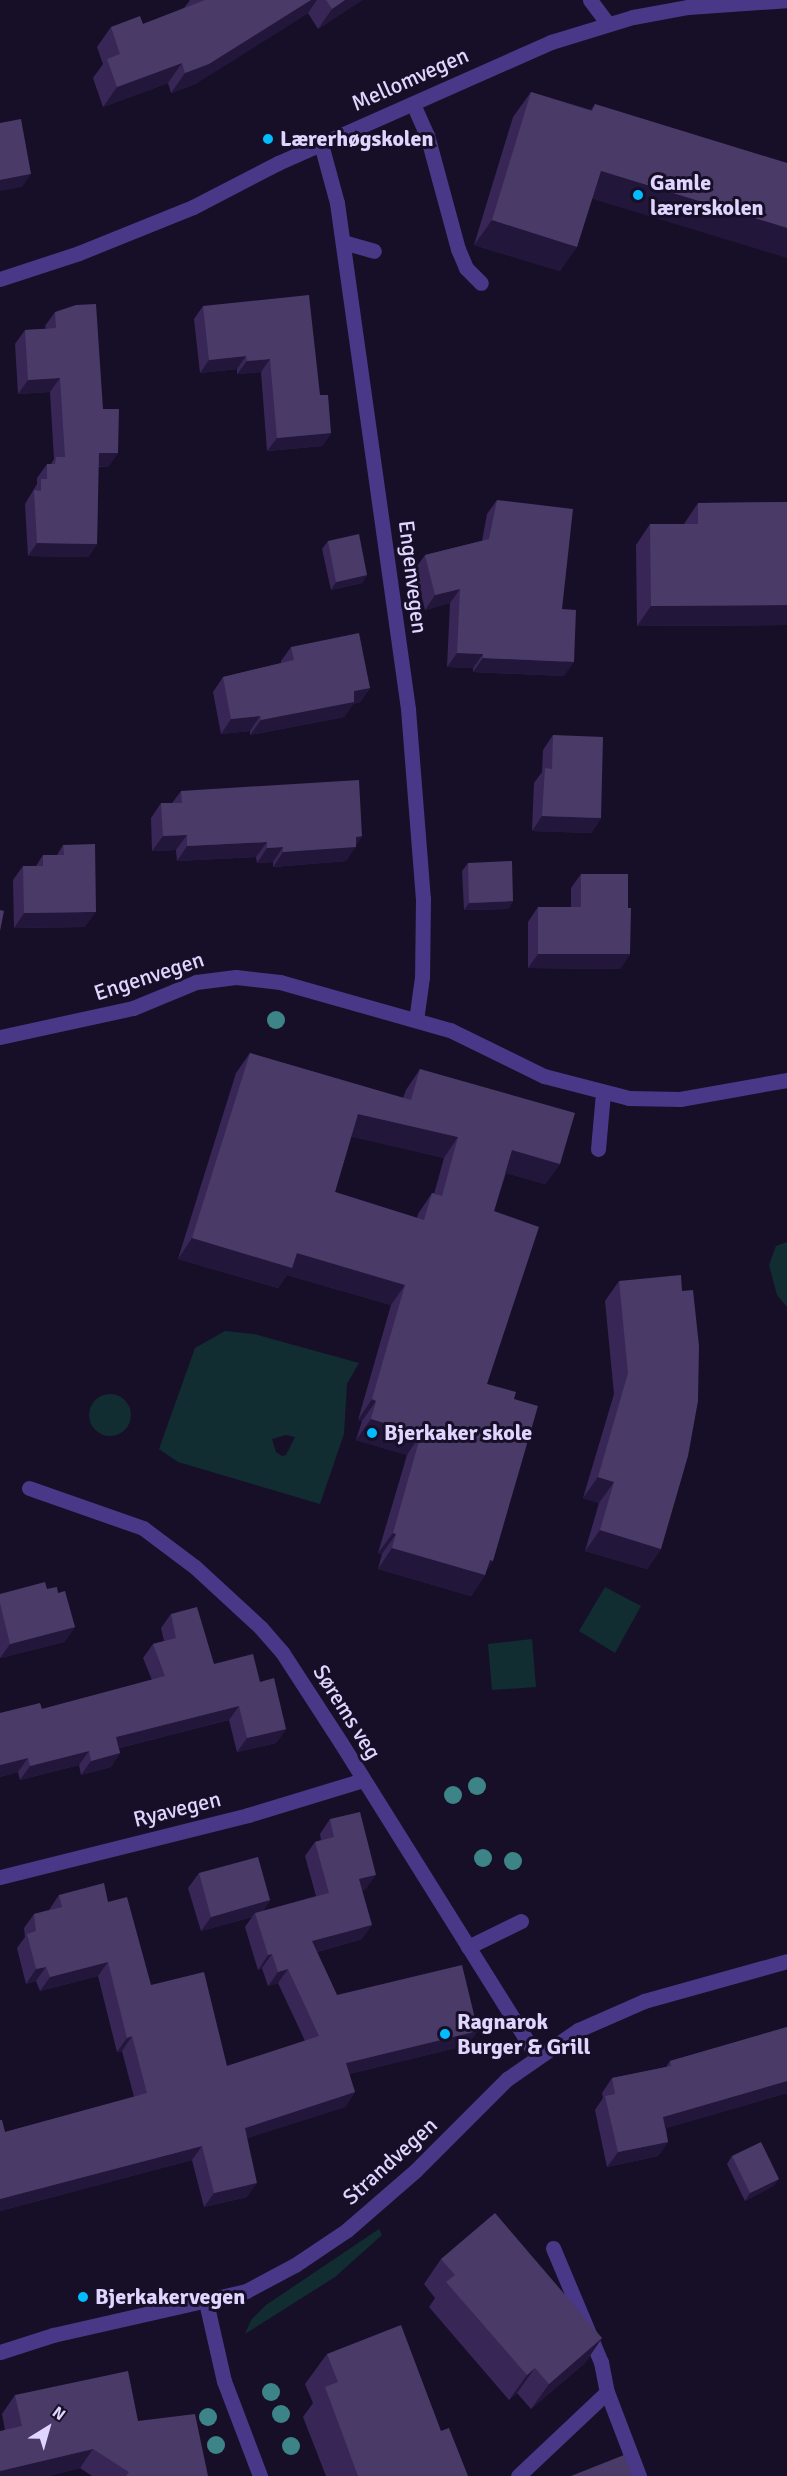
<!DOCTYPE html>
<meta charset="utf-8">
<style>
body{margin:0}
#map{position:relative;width:787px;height:2476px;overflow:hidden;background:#170f27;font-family:Signika,sans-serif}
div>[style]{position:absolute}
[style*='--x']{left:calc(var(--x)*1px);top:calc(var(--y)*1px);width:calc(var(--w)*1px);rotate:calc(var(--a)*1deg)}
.green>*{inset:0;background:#112d31}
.round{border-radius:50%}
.service>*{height:15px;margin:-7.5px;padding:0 7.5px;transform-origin:7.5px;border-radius:7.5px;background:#483887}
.minor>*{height:15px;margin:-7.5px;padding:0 7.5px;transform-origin:7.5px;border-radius:7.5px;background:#483887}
.tertiary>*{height:15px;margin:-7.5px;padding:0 7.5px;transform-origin:7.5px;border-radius:7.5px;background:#483887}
.trees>*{width:18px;height:18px;margin:-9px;border-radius:50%;background:#3d8488}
.wall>*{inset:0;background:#382756}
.shaded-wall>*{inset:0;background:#23163b}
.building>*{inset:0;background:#4a3a68}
.dots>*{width:16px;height:16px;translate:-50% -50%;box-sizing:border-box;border:3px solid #170f27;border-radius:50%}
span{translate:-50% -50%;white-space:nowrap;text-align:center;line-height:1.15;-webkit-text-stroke:6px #170f27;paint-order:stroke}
.street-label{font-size:22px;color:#e0d5ff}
.poi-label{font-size:22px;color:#e0d5ff;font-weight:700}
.left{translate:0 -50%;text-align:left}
.north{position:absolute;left:18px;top:2398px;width:60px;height:60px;-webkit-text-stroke:4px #170f27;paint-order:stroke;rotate:37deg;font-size:16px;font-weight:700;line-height:24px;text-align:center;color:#e0d5ff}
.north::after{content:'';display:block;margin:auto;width:21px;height:27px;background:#e0d5ff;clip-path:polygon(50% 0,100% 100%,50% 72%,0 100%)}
</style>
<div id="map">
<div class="green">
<i style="clip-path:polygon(787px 1242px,787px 1307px,777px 1295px,769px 1265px,776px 1246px)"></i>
<i style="clip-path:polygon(evenodd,225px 1331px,254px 1334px,359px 1363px,347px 1384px,344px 1434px,320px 1504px,178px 1462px,159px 1449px,195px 1348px,225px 1331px,286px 1435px,295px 1437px,286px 1455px,282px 1456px,276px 1452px,272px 1439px,286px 1435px)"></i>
<i class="round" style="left:89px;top:1394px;width:42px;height:42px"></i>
<i style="clip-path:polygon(605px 1587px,641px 1606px,615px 1653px,579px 1631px)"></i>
<i style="clip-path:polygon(532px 1639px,536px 1687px,492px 1690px,488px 1644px)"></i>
<i style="clip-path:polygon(379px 2229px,382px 2235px,335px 2277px,245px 2334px,251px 2320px,266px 2305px)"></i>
</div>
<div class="service">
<i style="--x:413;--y:104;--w:34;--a:66"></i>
<i style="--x:427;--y:135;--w:118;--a:74.8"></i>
<i style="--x:458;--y:249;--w:21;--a:67"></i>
<i style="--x:466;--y:268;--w:21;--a:45"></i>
<i style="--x:343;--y:242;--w:32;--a:16"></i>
<i style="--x:598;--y:1149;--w:56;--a:-84.9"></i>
<i style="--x:468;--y:1947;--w:59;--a:-26.1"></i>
<i style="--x:553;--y:2248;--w:124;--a:67.2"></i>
<i style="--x:601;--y:2362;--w:31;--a:79"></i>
<i style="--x:607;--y:2392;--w:90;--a:69.1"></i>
</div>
<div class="minor">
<i style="--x:590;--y:0;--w:30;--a:53"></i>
<i style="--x:321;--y:144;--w:61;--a:74.8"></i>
<i style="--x:337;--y:203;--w:511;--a:82.01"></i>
<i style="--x:408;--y:709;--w:191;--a:85.5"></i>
<i style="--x:423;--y:899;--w:78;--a:90.7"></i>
<i style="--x:422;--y:977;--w:43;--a:97.9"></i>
<i style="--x:0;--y:1037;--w:136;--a:-12.3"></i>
<i style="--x:133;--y:1008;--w:68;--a:-22.4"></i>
<i style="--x:196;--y:982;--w:40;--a:-7.1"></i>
<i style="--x:236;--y:977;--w:44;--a:6.5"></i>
<i style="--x:280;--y:982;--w:177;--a:15.8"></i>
<i style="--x:450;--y:1030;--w:105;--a:26.1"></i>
<i style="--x:544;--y:1076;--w:88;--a:14.5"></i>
<i style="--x:629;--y:1098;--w:51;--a:1.1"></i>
<i style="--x:680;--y:1099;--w:109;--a:-10.1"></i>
<i style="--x:29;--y:1488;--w:121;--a:19.3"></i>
<i style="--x:143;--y:1528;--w:65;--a:36.9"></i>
<i style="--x:195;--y:1567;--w:90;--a:42.7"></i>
<i style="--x:261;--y:1628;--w:32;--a:49"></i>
<i style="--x:282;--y:1652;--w:108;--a:57"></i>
<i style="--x:341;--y:1743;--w:370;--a:58"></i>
<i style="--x:0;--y:1877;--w:256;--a:-14"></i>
<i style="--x:248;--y:1815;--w:120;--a:-16.9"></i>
<i style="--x:206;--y:2302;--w:81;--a:77.2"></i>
<i style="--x:224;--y:2381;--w:102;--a:69.2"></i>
<i style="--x:518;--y:2476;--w:122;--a:-43.3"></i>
</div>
<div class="tertiary">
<i style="--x:0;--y:279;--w:83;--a:-18.2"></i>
<i style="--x:79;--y:253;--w:123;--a:-22"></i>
<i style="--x:193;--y:207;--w:96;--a:-27.4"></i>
<i style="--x:278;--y:163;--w:299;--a:-23.9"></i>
<i style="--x:551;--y:42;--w:86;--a:-17"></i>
<i style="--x:633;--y:17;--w:56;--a:-10.3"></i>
<i style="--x:688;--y:7;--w:99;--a:-4"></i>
<i style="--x:0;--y:2352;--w:56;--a:-17.8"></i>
<i style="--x:53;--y:2335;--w:198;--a:-12.8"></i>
<i style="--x:246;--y:2291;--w:55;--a:-28"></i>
<i style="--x:295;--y:2265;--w:63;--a:-33.9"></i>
<i style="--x:347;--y:2230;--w:91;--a:-41"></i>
<i style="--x:416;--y:2170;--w:129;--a:-45"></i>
<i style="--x:507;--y:2079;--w:86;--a:-34.6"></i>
<i style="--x:578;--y:2030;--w:72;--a:-23.7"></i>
<i style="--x:644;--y:2001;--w:148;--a:-15.6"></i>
</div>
<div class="trees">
<i style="left:276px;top:1020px"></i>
<i style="left:477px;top:1786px"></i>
<i style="left:453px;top:1795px"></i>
<i style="left:483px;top:1858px"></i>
<i style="left:513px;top:1861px"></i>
<i style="left:271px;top:2392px"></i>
<i style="left:281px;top:2414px"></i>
<i style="left:208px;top:2417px"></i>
<i style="left:216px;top:2445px"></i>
<i style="left:291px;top:2446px"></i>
</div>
<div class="wall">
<i style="clip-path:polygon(190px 0,362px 0,318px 29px,308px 13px,195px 84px,171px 93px,168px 83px,103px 107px,93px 78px,103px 64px,97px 47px,111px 27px,143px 24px,184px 8px)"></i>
<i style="clip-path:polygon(531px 92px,591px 110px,595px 104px,592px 198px,560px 271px,474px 245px,513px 117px)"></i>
<i style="clip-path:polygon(203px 306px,320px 395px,331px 433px,322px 446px,267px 451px,261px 372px,237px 374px,237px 369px,200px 373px,194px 319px)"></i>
<i style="clip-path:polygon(55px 312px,103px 409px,118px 453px,108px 467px,98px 467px,97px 544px,88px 557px,28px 556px,25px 504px,37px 484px,37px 478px,47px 464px,51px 464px,54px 459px,50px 392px,18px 394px,15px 344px,25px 330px,46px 329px,45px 326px)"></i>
<i style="clip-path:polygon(497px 500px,562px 609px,564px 676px,473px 672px,473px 668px,447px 667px,450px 603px,425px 610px,415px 569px,425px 555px,482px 541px,487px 514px)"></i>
<i style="clip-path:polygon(787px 502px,787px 625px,637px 626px,636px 545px,650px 524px,684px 524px,698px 503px)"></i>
<i style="clip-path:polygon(328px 541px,367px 575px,362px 583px,331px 590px,322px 549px)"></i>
<i style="clip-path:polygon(291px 647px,370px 688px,360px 702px,353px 704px,344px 717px,250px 735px,250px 731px,221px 734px,213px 692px,223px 677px,281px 663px,281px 661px)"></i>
<i style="clip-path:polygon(553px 735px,601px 818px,591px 833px,532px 831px,534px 783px,542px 772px,543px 750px)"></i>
<i style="clip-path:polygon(181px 791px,362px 836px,346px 861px,273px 867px,273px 862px,257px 863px,256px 857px,177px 861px,176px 850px,152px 851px,151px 818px,161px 803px,172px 803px)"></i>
<i style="clip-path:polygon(63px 845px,85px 927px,14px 928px,13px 880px,23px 866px,36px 866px,43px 855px,57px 855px)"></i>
<i style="clip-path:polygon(468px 863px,513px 901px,508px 909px,464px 910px,462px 871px)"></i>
<i style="clip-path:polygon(581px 874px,628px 908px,630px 954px,620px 969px,528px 968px,528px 922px,538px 907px,571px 907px,571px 888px)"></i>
<i style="clip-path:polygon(evenodd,250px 1053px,403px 1098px,406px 1090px,420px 1069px,560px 1164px,545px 1184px,506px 1173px,494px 1211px,487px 1384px,514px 1399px,486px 1571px,485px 1575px,471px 1596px,378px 1569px,382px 1554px,378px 1553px,407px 1455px,356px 1440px,362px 1421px,358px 1420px,391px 1305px,287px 1275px,278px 1288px,178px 1259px,236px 1073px,250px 1053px,351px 1136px,444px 1158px,434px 1194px,432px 1193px,418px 1214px,417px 1218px,335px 1192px,351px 1136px)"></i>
<i style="clip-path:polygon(619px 1281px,661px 1549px,647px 1569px,585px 1551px,599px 1503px,583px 1498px,614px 1394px,605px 1301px)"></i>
<i style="clip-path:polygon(47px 1589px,58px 1593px,75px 1627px,64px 1642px,0 1658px,0 1594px)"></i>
<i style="clip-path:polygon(171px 1614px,214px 1664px,260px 1682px,286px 1729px,276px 1743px,237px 1752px,229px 1720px,119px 1748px,120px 1753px,111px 1767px,81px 1775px,79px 1765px,20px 1780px,18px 1772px,0 1777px,0 1713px,42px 1709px,152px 1680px,143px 1658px,153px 1644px,164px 1641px,161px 1628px)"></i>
<i style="clip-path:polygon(330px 1819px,366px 1889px,362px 1890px,362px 1939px,317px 1952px,337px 1995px,468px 2045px,349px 2074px,355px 2092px,345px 2107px,247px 2138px,247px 2197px,204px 2207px,192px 2160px,0 2211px,0 2120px,5px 2132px,134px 2097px,122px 2051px,117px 2052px,98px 1976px,40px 1991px,36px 1981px,26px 1984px,17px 1948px,25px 1937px,24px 1928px,34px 1914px,49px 1910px,59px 1895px,108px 1902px,151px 1985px,227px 2066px,305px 2041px,278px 1983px,268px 1986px,262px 1968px,258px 1970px,245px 1927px,252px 1917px,201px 1931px,188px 1888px,199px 1873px,270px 1900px,263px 1911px,316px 1896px,305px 1856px,315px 1842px,321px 1840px,320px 1834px)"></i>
<i style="clip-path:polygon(787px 2027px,787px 2093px,666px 2128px,668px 2142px,658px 2156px,607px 2167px,595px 2110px,603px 2098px,602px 2093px,612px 2078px,666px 2067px,670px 2061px)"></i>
<i style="clip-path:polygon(732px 2156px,779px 2179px,773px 2186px,745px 2201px,727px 2164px)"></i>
<i style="clip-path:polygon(441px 2259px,602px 2338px,585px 2363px,531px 2409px,517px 2393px,509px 2400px,429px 2307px,435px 2298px,424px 2284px)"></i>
<i style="clip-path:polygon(327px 2354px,441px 2431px,468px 2476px,326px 2476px,303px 2417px,313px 2403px,305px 2384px)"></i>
<i style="clip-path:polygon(15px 2395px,138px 2421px,208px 2476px,92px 2476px,80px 2468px,48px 2476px,0 2476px,5px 2430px,2px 2414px)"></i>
</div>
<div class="shaded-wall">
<i style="clip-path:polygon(311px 0,317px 0,308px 13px,195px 84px,171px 93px,185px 73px)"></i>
<i style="clip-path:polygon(345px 0,362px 0,318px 29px,332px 9px)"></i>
<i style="clip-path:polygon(182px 63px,168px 83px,103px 107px,117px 87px)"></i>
<i style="clip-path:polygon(601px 171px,787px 228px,787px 258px,583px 196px)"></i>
<i style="clip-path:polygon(31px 174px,22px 187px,0 191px,0 180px)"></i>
<i style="clip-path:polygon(492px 220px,577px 247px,560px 271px,474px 245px)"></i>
<i style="clip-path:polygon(246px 356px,237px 369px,200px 373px,209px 360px)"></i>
<i style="clip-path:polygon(270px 359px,261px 372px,237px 374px,247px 361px)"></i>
<i style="clip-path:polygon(60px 378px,50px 392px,18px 394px,28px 380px)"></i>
<i style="clip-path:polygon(331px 433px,322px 446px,267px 451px,277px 438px)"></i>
<i style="clip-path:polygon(99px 453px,118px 453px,108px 467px,89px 466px)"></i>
<i style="clip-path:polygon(37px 543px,97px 544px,88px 557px,28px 556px)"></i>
<i style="clip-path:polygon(367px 575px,362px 583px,331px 590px,336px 582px)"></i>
<i style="clip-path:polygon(460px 589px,450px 603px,425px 610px,435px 595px)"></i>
<i style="clip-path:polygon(787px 605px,787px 625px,637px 626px,651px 606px)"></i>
<i style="clip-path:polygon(457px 653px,483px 654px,473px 668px,447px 667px)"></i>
<i style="clip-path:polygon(483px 658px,574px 662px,564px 676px,473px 672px)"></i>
<i style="clip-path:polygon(370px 688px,360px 702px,353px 704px,344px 717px,250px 735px,261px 720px,354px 691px)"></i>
<i style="clip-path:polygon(260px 716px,250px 731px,221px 734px,231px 719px)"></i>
<i style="clip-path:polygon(542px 816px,601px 818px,591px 833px,532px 831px)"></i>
<i style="clip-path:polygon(187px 835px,176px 850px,152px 851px,163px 836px)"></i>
<i style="clip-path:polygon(362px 836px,355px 847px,356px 847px,346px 861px,273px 867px,283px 852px,356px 837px)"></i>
<i style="clip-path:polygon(267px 842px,256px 857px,177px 861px,187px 846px)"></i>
<i style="clip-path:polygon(283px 847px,273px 862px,257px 863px,267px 848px)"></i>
<i style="clip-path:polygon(513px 901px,508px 909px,464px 910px,469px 903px)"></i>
<i style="clip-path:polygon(96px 912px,85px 927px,14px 928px,24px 913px)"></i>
<i style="clip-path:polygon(538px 954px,630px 954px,620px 969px,528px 968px)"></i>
<i style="clip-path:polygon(358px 1114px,458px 1137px,444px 1158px,343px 1135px)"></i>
<i style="clip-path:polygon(512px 1150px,560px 1164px,545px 1184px,498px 1171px)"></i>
<i style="clip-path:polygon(192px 1238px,297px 1253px,405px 1285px,391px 1305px,287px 1275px,278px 1288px,178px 1259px)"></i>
<i style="clip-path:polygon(372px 1399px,376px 1401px,362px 1421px,358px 1420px)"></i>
<i style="clip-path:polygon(371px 1419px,421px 1434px,407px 1455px,356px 1440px)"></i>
<i style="clip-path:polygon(598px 1477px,614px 1482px,599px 1503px,583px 1498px)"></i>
<i style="clip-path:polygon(600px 1530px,661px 1549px,647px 1569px,585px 1551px)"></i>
<i style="clip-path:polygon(393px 1533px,396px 1534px,382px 1554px,378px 1553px)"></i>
<i style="clip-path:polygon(392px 1548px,490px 1560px,493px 1561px,484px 1575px,485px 1575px,471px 1596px,378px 1569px)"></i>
<i style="clip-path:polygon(75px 1627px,64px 1642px,0 1658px,10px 1644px)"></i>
<i style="clip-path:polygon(239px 1706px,229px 1720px,106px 1751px,116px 1737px)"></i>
<i style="clip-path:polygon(286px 1729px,276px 1743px,237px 1752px,247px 1738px)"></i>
<i style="clip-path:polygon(89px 1751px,79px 1765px,20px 1780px,30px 1766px)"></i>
<i style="clip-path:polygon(120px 1753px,111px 1767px,81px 1775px,91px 1761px)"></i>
<i style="clip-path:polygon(28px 1758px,18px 1772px,0 1777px,0 1765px)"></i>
<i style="clip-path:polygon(376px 1875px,366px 1889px,349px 1893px,359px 1879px)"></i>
<i style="clip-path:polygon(270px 1900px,260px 1915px,255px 1913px,252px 1917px,201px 1931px,211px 1917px)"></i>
<i style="clip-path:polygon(372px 1925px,362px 1939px,302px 1956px,312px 1941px)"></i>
<i style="clip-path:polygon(272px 1954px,262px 1968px,258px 1970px,268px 1955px)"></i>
<i style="clip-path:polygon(108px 1962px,98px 1976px,40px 1991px,50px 1977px)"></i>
<i style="clip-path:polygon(46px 1967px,36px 1981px,26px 1984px,36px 1969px)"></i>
<i style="clip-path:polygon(288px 1969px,278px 1983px,268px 1986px,278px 1972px)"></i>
<i style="clip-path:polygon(478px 2031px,468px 2045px,336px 2077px,346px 2063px)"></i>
<i style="clip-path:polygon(132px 2036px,122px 2051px,117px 2052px,127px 2038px)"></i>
<i style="clip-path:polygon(787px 2081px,787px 2093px,653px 2132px,663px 2117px)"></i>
<i style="clip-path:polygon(355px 2092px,345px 2107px,235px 2142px,245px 2128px)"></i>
<i style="clip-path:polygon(668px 2142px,658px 2156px,607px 2167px,618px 2152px)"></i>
<i style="clip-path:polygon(202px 2146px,192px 2160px,0 2211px,0 2199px)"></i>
<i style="clip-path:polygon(779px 2179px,773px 2186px,745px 2201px,750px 2193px)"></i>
<i style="clip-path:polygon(257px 2183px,247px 2197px,204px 2207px,214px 2193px)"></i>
<i style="clip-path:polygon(602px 2338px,585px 2363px,531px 2409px,549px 2384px)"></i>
<i style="clip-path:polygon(535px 2368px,517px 2393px,509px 2400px,527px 2375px)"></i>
<i style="clip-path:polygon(93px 2449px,80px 2468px,48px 2476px,0 2476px,0 2471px)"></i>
</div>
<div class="building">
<i style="clip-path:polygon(205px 0,311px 0,209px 64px,185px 73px,182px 63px,117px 87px,107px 59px,120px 54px,111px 27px,140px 16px,143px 24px)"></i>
<i style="clip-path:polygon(326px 0,345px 0,332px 9px)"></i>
<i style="clip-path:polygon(531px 92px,592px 111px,595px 104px,787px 163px,787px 228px,601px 171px,577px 247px,492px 220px)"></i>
<i style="clip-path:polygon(21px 119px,31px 174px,0 180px,0 123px)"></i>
<i style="clip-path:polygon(309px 295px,320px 395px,328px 395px,331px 433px,277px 438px,270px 359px,247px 361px,246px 356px,209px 360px,203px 306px)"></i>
<i style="clip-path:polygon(96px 304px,103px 409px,119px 409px,118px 453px,99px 453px,97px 544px,37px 543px,34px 490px,41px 491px,41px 479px,47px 479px,47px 464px,55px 464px,56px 457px,65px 457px,60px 378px,28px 380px,25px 330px,56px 328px,55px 312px,76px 305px)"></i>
<i style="clip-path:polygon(497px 500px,573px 509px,562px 609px,576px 610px,574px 662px,483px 658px,483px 654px,457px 653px,460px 589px,435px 595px,425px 555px,489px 539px)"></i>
<i style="clip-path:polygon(787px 502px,787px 605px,651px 606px,650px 524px,698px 524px,698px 503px)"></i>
<i style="clip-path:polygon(359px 534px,367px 575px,336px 582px,328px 541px)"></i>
<i style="clip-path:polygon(359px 633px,370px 688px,354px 691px,354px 702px,261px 720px,260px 716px,231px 719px,223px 677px,294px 660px,291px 647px)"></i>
<i style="clip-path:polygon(553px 735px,603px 737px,601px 818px,542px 816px,545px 768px,552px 769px)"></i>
<i style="clip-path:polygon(359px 780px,362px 836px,356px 837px,356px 847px,283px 852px,283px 847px,267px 848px,267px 842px,187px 846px,187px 835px,163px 836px,161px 803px,182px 803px,181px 791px)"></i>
<i style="clip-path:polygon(95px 844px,96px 912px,24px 913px,23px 866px,43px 866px,43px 855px,64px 855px,63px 845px)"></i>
<i style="clip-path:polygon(512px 861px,513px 901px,469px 903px,468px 863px)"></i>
<i style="clip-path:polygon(581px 874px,628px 874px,628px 908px,631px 908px,630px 954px,538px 954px,538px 907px,581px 907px)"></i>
<i style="clip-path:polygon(0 910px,4px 911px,0 931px)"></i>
<i style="clip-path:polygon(evenodd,250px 1053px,411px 1100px,420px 1069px,575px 1113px,560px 1164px,512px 1150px,494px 1211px,539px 1227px,487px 1384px,516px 1392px,514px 1399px,538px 1406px,493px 1561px,490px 1560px,485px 1575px,392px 1548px,396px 1534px,393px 1533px,421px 1434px,371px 1419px,376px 1401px,372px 1399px,405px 1285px,297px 1253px,292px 1268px,192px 1238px,250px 1053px,358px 1114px,458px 1137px,442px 1196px,432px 1193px,424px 1220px,335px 1192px,358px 1114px)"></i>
<i style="clip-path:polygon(681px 1275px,682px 1291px,693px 1290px,699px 1346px,698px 1401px,688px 1456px,661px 1549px,600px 1530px,614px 1482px,598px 1477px,628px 1373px,619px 1281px)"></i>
<i style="clip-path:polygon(45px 1582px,47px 1589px,57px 1587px,58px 1593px,65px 1591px,75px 1627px,10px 1644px,0 1603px,0 1594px)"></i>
<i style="clip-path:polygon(197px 1607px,214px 1664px,253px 1654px,260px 1682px,274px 1678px,286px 1729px,247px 1738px,239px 1706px,116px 1737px,120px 1753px,91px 1761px,89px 1751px,30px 1766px,28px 1758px,0 1765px,0 1713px,40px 1703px,42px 1709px,165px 1676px,153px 1644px,176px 1638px,171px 1614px)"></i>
<i style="clip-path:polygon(360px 1812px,376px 1875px,359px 1879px,372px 1925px,312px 1941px,337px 1995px,462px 1965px,478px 2031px,346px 2063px,355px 2092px,245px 2128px,257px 2183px,214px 2193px,202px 2146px,0 2199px,0 2120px,2px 2120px,5px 2132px,147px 2093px,132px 2036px,127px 2038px,108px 1962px,50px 1977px,46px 1967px,36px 1969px,27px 1934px,36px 1931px,34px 1914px,62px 1907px,59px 1895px,104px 1883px,108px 1902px,127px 1897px,151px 1985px,204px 1972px,227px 2066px,319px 2036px,288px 1969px,278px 1972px,272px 1954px,268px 1955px,255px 1913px,329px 1893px,315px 1842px,334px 1837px,330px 1819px)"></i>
<i style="clip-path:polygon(258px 1857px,270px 1900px,211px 1917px,199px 1873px)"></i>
<i style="clip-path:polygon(787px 2027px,787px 2081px,663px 2117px,668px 2142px,618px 2152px,605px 2096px,615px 2094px,612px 2078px,671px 2066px,670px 2061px)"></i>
<i style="clip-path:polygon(761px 2142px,779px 2179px,750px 2193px,732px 2156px)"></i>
<i style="clip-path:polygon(495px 2213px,602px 2338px,549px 2384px,535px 2368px,527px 2375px,446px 2282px,455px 2275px,441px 2259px)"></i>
<i style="clip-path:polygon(401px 2325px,441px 2431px,449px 2428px,468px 2476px,358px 2476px,325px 2387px,338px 2382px,327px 2354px)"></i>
<i style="clip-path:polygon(128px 2371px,138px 2421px,195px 2414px,208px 2476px,126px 2476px,129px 2472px,93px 2449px,0 2471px,0 2431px,22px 2426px,15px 2395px)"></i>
<i style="clip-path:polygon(624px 2455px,632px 2476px,571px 2476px)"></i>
</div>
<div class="dots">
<i style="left:268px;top:139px;background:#01bdff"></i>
<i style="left:638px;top:195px;background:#01bdff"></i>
<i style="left:372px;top:1433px;background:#01bdff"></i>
<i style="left:445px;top:2034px;background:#01bdff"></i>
<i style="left:83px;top:2297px;background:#01bdff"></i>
</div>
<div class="street-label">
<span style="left:410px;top:79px;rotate:-24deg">Mellomvegen</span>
<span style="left:413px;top:577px;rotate:83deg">Engenvegen</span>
<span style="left:149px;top:976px;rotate:-18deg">Engenvegen</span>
<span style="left:347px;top:1712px;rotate:58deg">Sørems veg</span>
<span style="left:177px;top:1809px;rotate:-14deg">Ryavegen</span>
<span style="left:390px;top:2161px;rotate:-42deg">Strandvegen</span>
</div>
<div class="poi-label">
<span class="left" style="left:280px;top:139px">Lærerhøgskolen</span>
<span class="left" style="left:650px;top:195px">Gamle<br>lærerskolen</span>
<span class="left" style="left:384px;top:1433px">Bjerkaker skole</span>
<span class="left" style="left:457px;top:2034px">Ragnarok<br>Burger &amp; Grill</span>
<span class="left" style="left:95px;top:2297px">Bjerkakervegen</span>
</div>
<div class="north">N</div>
</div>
